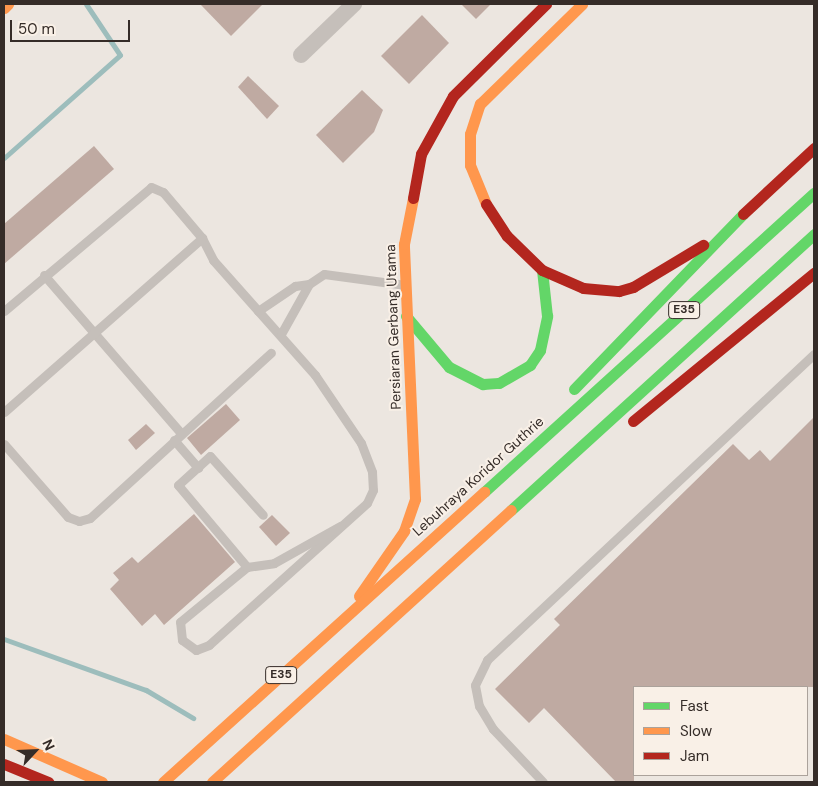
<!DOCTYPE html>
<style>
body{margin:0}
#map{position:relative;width:818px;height:786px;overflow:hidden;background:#ece6e0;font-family:"DM Sans",sans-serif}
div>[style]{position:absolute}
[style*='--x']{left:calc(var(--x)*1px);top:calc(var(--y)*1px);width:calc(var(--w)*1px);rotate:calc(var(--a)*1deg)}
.stream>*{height:5px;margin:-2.5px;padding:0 2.5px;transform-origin:2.5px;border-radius:2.5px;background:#9dbdbc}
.building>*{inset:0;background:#bfaaa2}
.lane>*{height:9px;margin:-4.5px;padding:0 4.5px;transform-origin:4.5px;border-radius:4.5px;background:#c5bfba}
.street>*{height:16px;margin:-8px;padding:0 8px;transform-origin:8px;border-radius:8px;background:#c5bfba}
.fast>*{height:11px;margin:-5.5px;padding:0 5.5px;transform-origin:5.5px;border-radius:5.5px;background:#63d668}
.slow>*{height:11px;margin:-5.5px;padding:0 5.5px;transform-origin:5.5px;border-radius:5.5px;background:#ff974d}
.jam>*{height:11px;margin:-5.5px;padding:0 5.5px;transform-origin:5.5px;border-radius:5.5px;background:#b3261e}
span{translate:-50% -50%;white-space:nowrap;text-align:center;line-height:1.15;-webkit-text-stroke:4px #f9f0e7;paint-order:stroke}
.shield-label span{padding:1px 4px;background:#f9f0e7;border:1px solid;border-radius:4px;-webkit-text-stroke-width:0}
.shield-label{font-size:12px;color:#352c28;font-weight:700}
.street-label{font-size:14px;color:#352c28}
.frame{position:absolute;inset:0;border:5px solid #352c28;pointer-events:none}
.legend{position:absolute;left:633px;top:686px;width:175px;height:90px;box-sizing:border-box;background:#f9f0e7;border:1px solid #aba29b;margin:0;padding:6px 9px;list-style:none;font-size:15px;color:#352c28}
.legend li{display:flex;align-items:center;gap:10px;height:25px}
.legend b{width:25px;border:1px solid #aba29b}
.north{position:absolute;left:10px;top:726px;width:50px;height:50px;-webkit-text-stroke:4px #f9f0e7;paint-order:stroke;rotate:65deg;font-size:14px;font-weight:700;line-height:20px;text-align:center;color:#352c28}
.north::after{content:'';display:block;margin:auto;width:18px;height:22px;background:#352c28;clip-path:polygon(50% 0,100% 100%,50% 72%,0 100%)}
.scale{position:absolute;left:10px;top:20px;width:120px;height:22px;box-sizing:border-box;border:2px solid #352c28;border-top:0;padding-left:6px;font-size:15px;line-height:18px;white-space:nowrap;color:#352c28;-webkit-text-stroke:4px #f9f0e7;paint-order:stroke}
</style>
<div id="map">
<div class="stream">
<i style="--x:4;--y:158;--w:155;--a:-41.6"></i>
<i style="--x:120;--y:55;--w:61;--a:-123.7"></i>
<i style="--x:4;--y:639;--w:151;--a:19.8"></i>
<i style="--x:146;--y:690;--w:55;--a:30.8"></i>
</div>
<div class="building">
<i style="clip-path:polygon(200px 4px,263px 4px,231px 36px)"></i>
<i style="clip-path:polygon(461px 4px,491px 4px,476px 19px)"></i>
<i style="clip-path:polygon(422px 15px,449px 43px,409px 84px,381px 56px)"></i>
<i style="clip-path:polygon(248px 76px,279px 106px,267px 119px,238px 87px)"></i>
<i style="clip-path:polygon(362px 90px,383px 110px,374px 132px,343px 163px,316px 135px)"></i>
<i style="clip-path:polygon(94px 146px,114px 169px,4px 264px,4px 224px)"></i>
<i style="clip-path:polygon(226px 404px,240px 420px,201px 455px,187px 438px)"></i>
<i style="clip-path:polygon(814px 417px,814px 687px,634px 687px,634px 782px,616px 782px,544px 708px,529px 723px,495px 689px,560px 625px,554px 619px,733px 444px,749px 460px,760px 450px,770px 461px)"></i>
<i style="clip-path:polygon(146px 424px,155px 433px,136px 450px,128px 440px)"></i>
<i style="clip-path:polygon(194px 514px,235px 562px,164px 625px,155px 614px,142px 626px,110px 589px,119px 580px,113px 573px,132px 557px,138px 563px)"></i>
<i style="clip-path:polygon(272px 515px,290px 533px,276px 546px,259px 527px)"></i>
</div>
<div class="lane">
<i style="--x:44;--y:275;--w:209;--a:49.1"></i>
<i style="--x:4;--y:311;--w:192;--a:-40.1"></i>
<i style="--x:151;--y:187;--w:13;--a:23"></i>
<i style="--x:163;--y:192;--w:60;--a:49.7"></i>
<i style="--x:202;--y:238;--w:25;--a:63"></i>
<i style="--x:213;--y:260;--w:154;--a:48.4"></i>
<i style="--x:315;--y:375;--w:82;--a:55.9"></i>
<i style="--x:361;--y:443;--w:31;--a:69"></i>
<i style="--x:372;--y:472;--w:18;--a:87"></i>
<i style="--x:373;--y:490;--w:14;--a:115"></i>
<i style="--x:367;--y:503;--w:212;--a:138.1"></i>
<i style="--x:209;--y:645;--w:14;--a:159"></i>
<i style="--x:196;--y:650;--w:17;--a:-144"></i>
<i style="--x:182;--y:640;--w:18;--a:-96"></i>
<i style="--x:180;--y:622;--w:87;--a:-39.4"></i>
<i style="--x:247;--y:567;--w:27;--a:-8"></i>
<i style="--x:274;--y:563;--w:76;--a:-29.3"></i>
<i style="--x:258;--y:311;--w:45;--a:-34"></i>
<i style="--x:295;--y:286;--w:14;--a:-8"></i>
<i style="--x:309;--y:284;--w:18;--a:-34"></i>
<i style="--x:324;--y:274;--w:82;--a:7.7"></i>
<i style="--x:281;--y:334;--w:57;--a:-60.8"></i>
<i style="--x:4;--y:412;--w:264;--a:-41.3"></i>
<i style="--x:174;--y:440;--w:37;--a:49"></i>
<i style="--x:4;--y:444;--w:97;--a:48.8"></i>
<i style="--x:68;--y:517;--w:12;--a:20"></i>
<i style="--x:79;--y:521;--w:11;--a:-15"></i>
<i style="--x:90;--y:518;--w:245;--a:-42.4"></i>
<i style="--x:247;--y:567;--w:107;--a:-130.1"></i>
<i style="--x:178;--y:485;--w:43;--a:-42.2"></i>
<i style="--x:210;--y:456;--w:79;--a:48.1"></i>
<i style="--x:543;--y:782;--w:73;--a:-133.3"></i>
<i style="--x:493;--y:729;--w:27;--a:-121"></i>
<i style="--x:479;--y:706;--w:21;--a:-101"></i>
<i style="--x:475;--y:685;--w:28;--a:-64"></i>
<i style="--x:487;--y:660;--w:448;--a:-43.1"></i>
</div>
<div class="street">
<i style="--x:301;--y:55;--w:74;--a:-43.9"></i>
</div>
<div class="fast">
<i style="--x:406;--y:316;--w:67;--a:49.9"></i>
<i style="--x:449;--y:367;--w:38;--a:27"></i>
<i style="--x:483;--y:384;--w:16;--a:-4"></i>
<i style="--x:499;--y:383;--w:36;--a:-30"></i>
<i style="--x:530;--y:365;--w:18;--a:-56"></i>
<i style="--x:540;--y:350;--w:35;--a:-78"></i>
<i style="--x:547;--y:316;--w:46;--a:-96.2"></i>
<i style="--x:574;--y:389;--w:243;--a:-46"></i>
<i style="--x:484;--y:492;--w:445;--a:-42.2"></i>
<i style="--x:511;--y:510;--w:410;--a:-42.3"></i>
</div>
<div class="slow">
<i style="--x:4;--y:8;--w:6;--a:-45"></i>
<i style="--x:486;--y:204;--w:42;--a:-112.3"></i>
<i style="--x:470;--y:165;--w:31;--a:-90"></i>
<i style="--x:470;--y:134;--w:32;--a:-72"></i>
<i style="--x:480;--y:104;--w:143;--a:-44.4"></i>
<i style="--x:359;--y:596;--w:79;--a:-55.3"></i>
<i style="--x:404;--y:531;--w:34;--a:-71"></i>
<i style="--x:415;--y:499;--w:255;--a:-92.5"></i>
<i style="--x:404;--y:244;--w:47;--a:-78.9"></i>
<i style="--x:4;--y:739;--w:107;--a:23.7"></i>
<i style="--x:163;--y:782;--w:433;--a:-42.1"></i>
<i style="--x:212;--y:782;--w:404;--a:-42.3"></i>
</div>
<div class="jam">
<i style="--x:413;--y:198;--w:45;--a:-79.7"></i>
<i style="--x:421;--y:154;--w:66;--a:-61.1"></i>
<i style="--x:453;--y:96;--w:131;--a:-44.7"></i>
<i style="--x:486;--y:204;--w:38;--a:57"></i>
<i style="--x:507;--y:236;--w:49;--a:44.2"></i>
<i style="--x:542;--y:270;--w:45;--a:23.7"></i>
<i style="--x:583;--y:288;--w:36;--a:5"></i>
<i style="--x:619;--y:291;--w:15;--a:-16"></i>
<i style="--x:633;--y:287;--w:82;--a:-31"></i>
<i style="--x:743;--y:214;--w:97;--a:-42.9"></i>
<i style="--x:633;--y:421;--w:234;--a:-39.3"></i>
<i style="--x:4;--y:764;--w:48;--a:22.2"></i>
</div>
<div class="shield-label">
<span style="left:684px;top:310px">E35</span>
<span style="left:281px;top:675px">E35</span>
</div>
<div class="street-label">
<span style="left:393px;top:327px;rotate:-92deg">Persiaran Gerbang Utama</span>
<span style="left:478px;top:476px;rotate:-42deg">Lebuhraya Koridor Guthrie</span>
</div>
<div class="frame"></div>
<ul class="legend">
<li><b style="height:6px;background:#63d668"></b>Fast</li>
<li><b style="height:6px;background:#ff974d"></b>Slow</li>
<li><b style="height:6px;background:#b3261e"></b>Jam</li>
</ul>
<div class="north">N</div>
<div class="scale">50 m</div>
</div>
